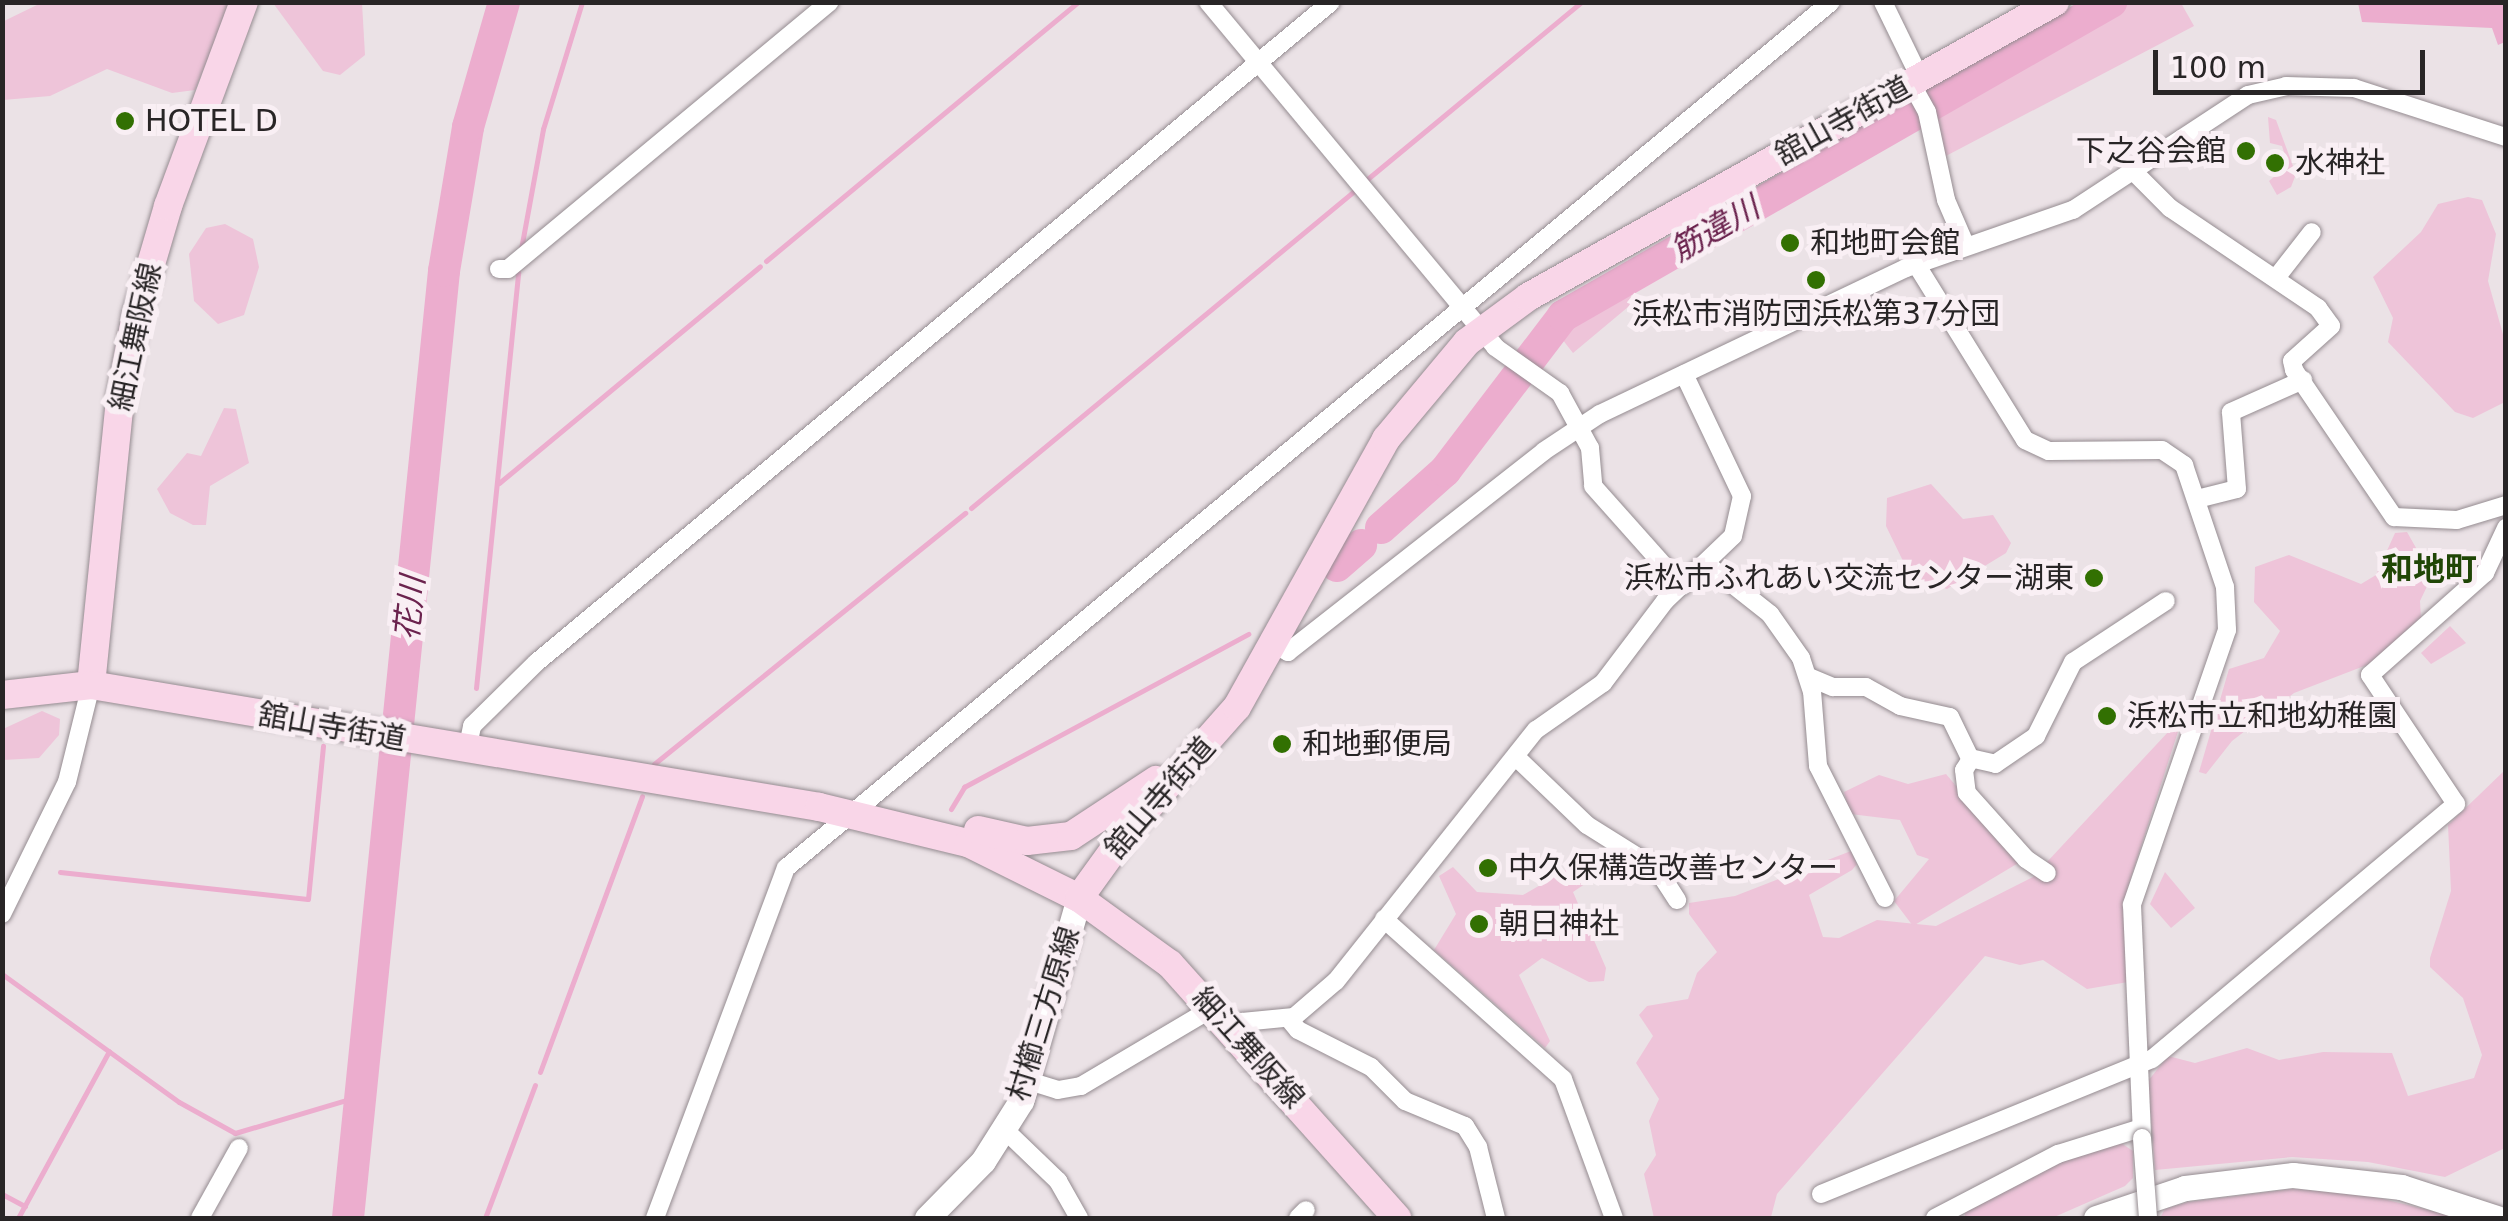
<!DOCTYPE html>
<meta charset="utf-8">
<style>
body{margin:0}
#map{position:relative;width:2508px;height:1221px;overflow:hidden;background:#ebe2e6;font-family:"DejaVu Sans","Noto Sans JP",sans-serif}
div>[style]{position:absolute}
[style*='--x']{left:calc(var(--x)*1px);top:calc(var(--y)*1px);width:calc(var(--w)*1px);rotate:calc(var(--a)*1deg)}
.green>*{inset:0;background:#eec4d9}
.water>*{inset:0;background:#ecadce}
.stream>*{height:5px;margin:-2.5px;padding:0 2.5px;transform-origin:2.5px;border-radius:2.5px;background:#ecadce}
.river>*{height:32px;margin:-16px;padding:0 16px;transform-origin:16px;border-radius:16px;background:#ecadce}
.roads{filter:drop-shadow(0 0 2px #958c91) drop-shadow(0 0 2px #958c91)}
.street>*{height:18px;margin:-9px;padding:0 9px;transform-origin:9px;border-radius:9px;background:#fff}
.secondary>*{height:25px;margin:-12.5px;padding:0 12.5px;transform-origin:12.5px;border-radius:12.5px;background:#fff}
.primary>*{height:28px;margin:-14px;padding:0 14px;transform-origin:14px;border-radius:14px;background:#f9d6e8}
.bridges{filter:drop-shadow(0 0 2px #958c91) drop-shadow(0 0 2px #958c91)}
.street-bridge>*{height:18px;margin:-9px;padding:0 9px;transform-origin:9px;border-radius:9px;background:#fff}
.dots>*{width:28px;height:28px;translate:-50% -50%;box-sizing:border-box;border:5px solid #f9eff4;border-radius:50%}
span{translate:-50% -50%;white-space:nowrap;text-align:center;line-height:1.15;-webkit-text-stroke:10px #f9eff4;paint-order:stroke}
.poi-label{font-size:30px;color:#282526}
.left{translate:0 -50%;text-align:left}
.right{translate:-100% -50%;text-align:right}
.street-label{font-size:30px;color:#282526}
.water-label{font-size:32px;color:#6b234e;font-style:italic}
.neighbourhood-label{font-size:32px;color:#204606;font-weight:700}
.frame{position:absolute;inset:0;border:5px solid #282526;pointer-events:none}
.scale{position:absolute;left:2153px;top:50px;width:272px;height:45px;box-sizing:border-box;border:5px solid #282526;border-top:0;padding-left:12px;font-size:30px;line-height:35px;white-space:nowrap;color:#282526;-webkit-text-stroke:8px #f9eff4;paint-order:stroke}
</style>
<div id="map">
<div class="green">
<i style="clip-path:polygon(41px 3px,231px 3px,195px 90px,172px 93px,107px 69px,50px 96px,3px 100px,2px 22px)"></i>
<i style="clip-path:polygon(273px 3px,362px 3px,365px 55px,340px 75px,323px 71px)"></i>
<i style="clip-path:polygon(2123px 3px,2181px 3px,2194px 26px,1944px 157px,1932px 109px)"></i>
<i style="clip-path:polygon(2268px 117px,2276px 120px,2296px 174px,2291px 187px,2277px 195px,2269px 181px,2288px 165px,2282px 146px,2270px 143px)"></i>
<i style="clip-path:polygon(2468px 197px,2482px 200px,2496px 234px,2488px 281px,2506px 345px,2505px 402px,2473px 418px,2455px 412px,2388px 342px,2393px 318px,2373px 277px,2421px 232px,2438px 204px)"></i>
<i style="clip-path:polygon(225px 224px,253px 239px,259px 267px,244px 315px,218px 324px,194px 301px,189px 254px,206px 228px)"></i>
<i style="clip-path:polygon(1625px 286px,1634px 302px,1573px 353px,1562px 339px,1525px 368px,1566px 320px)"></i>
<i style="clip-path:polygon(224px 408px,236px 409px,249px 463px,210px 486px,206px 525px,193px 525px,170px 513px,157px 489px,187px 453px,201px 456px)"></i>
<i style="clip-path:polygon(1931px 484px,1963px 519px,1993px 515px,2011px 543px,2006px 553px,1947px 589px,1923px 581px,1903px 561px,1886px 526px,1887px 498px)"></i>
<i style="clip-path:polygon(2407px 532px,2432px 576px,2420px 601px,2421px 619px,2372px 663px,2294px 693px,2232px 741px,2206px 774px,2199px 772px,2229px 669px,2264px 658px,2280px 631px,2254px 602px,2255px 567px,2289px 555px,2361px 584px,2376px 575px,2395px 533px)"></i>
<i style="clip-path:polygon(2450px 626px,2466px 643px,2431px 664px,2421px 653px)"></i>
<i style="clip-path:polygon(42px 711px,60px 719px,59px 735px,39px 758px,3px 760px,3px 729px)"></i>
<i style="clip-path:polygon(2183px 716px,2127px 890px,2128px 982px,2087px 989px,2043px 960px,2020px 965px,1985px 956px,1777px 1194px,1771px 1217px,1654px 1218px,1644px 1174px,1656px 1155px,1649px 1121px,1659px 1099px,1636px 1063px,1653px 1036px,1639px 1015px,1647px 1006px,1688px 999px,1697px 973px,1717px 952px,1689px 914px,1689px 903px,1735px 896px,1851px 851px,1857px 864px,1852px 870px,1809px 895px,1823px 937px,1839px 938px,1877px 920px,1936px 926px,2033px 877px)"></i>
<i style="clip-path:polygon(2505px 770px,2505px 1148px,2445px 1177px,2368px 1162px,2292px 1157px,2155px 1170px,2148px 1081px,2168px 1056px,2195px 1063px,2247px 1048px,2279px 1060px,2323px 1052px,2392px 1053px,2408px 1096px,2474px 1078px,2482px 1055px,2463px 998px,2430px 967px,2430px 958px,2451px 891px,2448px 825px)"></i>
<i style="clip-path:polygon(1946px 774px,2020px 862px,1913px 926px,1894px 901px,1929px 859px,1917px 855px,1900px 820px,1850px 814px,1844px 792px,1879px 775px,1908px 784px)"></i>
<i style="clip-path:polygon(1604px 848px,1641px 871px,1607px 869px,1573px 892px,1606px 968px,1604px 981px,1589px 982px,1542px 958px,1519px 975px,1550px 1041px,1545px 1048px,1434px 950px,1456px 914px,1439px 876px,1453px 867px,1477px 892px,1523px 895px)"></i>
<i style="clip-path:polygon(2165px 872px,2195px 908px,2171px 928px,2150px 904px)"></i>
<i style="clip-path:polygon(2121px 1143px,2133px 1151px,2133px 1178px,2125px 1186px,2052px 1218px,1965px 1218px,1965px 1210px,2048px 1166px)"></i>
<i style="clip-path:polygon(2293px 1189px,2363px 1194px,2461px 1218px,2160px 1218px,2165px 1209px,2188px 1202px)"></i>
</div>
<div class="water">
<i style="clip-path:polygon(2358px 3px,2505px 3px,2505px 42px,2498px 45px,2492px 28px,2362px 22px)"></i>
</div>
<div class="stream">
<i style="--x:1365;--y:181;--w:281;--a:-39.6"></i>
<i style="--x:521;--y:249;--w:122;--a:-79.6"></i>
<i style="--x:543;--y:129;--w:133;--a:-72.9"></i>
<i style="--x:766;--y:261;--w:405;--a:-39.7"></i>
<i style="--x:499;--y:483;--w:339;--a:-39.7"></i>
<i style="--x:971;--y:508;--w:499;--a:-39.6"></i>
<i style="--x:476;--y:688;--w:418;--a:-84.2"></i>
<i style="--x:654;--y:764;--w:400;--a:-38.9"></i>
<i style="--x:951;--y:809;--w:26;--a:-59"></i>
<i style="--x:964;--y:787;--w:323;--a:-28.3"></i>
<i style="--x:60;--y:872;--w:249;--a:6.2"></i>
<i style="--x:308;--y:899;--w:154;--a:-84.4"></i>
<i style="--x:2;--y:974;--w:218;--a:35.9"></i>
<i style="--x:179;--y:1102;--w:64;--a:29"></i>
<i style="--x:235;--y:1133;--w:134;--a:-16.5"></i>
<i style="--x:540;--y:1072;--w:294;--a:-69.7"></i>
<i style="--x:2;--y:1194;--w:26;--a:28"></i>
<i style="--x:18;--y:1218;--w:190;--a:-61.4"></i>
<i style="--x:485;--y:1218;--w:142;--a:-69.4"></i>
</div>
<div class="river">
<i style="--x:1381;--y:528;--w:86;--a:-41.7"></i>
<i style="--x:1445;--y:471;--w:195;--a:-52.7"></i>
<i style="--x:1563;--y:316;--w:632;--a:-29.81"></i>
<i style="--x:1337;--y:566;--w:32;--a:-41"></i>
<i style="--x:348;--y:1218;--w:952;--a:-84.21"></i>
<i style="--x:444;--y:271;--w:146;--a:-80.5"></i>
<i style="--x:468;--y:127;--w:130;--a:-73.9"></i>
</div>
<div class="roads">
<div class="street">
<i style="--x:1208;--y:2;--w:449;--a:50.2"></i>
<i style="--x:1495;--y:347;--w:80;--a:35.3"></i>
<i style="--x:1560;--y:393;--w:63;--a:61.4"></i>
<i style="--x:1590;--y:448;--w:38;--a:85"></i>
<i style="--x:1593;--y:486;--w:134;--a:48.3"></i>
<i style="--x:1883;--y:2;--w:85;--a:64"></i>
<i style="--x:1911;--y:83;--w:33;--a:61"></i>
<i style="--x:1927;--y:112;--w:90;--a:77.8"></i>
<i style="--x:1946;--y:200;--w:48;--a:66.6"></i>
<i style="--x:2134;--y:172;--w:51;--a:45"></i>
<i style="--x:2170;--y:208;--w:179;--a:34"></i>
<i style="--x:2318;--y:308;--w:22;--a:54"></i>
<i style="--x:2331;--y:326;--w:52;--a:138.1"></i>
<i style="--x:2292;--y:361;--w:9;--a:77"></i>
<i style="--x:2294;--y:370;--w:178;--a:55.8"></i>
<i style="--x:2394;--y:517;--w:63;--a:2.7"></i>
<i style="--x:2457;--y:520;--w:51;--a:-17"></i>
<i style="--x:1916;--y:264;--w:207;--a:58.2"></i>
<i style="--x:2025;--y:440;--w:26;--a:25"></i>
<i style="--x:2049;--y:451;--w:113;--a:-0.5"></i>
<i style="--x:2162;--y:450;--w:27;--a:34"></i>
<i style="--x:2184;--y:465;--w:129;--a:71.4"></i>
<i style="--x:2225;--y:587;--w:43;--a:87.3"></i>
<i style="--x:2227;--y:630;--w:291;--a:109.1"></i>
<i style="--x:2132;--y:905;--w:233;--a:87.5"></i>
<i style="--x:499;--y:269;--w:9;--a:0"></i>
<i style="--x:508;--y:269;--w:418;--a:-39.7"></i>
<i style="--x:2276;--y:278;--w:58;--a:-52"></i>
<i style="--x:2197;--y:499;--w:41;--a:-14"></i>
<i style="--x:2237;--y:489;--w:77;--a:-94.5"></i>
<i style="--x:2231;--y:412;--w:79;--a:-24"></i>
<i style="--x:1708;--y:565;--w:79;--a:38.3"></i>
<i style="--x:1770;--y:614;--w:54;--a:54.8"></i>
<i style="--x:1801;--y:658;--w:35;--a:72"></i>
<i style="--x:1812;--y:691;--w:75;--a:85.4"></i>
<i style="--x:1818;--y:766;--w:148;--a:63.1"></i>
<i style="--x:1275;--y:645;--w:15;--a:28"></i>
<i style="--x:1288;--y:652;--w:325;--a:-38.1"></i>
<i style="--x:1544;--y:451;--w:67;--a:-33.5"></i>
<i style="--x:1600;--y:414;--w:339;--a:-25.5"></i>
<i style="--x:1906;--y:268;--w:177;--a:-19.2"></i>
<i style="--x:2073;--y:210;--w:209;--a:-33.3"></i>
<i style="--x:2248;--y:95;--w:39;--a:-13"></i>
<i style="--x:2286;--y:86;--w:68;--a:1.7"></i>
<i style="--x:2354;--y:88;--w:160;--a:17.9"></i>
<i style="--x:1809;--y:677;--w:26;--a:23"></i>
<i style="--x:1833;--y:687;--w:33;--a:0"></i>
<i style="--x:1866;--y:687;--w:39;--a:29"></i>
<i style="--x:1900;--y:706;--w:51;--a:12.4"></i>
<i style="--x:1950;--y:717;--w:46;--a:64"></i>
<i style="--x:1970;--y:758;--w:26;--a:13"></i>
<i style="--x:1995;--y:764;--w:50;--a:-34.3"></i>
<i style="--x:2036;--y:736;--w:83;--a:-63.4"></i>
<i style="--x:2073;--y:662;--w:111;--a:-33.3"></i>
<i style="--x:467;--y:750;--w:25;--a:-78"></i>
<i style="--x:472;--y:726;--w:91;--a:-44.6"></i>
<i style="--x:537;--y:662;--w:1032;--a:-39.73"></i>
<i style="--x:1516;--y:757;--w:98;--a:43.8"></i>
<i style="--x:1587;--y:825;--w:83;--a:32.2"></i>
<i style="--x:1657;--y:869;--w:37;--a:57"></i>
<i style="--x:1971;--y:759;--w:13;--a:122"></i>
<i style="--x:1964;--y:770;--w:23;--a:83"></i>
<i style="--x:1967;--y:793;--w:89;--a:48.2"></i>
<i style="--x:2026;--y:859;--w:25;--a:34"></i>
<i style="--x:2;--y:914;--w:147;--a:-63.8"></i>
<i style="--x:67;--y:782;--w:100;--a:-76.1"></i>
<i style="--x:1384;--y:919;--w:240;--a:41.8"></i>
<i style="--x:1563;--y:1079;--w:148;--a:69.9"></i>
<i style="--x:1289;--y:1019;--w:14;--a:51"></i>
<i style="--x:1298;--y:1030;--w:82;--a:26.9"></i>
<i style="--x:1371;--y:1067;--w:48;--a:45"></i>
<i style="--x:1405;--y:1101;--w:65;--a:22.6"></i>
<i style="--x:1465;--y:1126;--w:25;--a:58"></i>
<i style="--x:1478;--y:1147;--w:73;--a:75.8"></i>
<i style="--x:1231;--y:1030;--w:14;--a:-36"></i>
<i style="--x:1242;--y:1022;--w:52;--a:-5.5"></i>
<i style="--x:1294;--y:1017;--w:55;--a:-40.6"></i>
<i style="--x:1336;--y:981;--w:321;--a:-51.5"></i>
<i style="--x:1536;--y:730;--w:82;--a:-35"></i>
<i style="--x:1603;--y:683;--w:103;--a:-52.9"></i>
<i style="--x:1665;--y:601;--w:94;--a:-43.7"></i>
<i style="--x:1733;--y:536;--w:41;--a:-77.3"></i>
<i style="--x:1742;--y:496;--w:135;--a:-115.4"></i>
<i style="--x:1029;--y:1081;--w:30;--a:17"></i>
<i style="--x:1058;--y:1090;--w:23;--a:-10"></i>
<i style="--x:1081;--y:1086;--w:153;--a:-30.6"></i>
<i style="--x:1005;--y:1130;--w:74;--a:43.9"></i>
<i style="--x:1058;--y:1181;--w:43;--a:60.4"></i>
<i style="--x:1821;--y:1194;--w:357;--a:-22.2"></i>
<i style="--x:2152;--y:1059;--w:397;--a:-40"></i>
<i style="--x:2456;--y:804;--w:155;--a:-123.7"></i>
<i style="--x:2370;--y:675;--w:154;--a:-41.6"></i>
<i style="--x:2485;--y:573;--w:50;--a:-65"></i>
<i style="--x:200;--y:1218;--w:80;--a:-60.9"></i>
<i style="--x:655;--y:1218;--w:374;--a:-69.5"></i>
<i style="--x:786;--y:868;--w:1357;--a:-39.65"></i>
<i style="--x:1298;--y:1218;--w:11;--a:-45"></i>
<i style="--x:1935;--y:1218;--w:139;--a:-27.5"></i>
<i style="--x:2058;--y:1154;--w:87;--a:-17.4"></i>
</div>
<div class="secondary">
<i style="--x:927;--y:1218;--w:80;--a:-45.5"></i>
<i style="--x:983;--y:1161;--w:71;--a:-57.7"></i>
<i style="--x:1021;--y:1101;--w:211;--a:-74.1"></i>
<i style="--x:2096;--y:1218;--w:94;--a:-18.6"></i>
<i style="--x:2185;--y:1188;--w:109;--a:-6.9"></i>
<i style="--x:2293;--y:1175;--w:109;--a:6.3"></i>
<i style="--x:2401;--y:1187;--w:101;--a:17.9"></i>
</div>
<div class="primary">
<i style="--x:91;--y:685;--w:287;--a:-84.2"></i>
<i style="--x:120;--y:399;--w:86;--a:-79.2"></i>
<i style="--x:136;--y:315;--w:114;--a:-73.6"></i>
<i style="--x:168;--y:206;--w:218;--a:-69.6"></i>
<i style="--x:2;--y:695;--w:90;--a:-6.4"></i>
<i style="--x:91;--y:685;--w:738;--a:9.51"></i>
<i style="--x:819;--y:807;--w:153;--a:13.6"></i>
<i style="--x:968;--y:843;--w:124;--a:26.4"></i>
<i style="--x:1079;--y:898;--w:112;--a:36"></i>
<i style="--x:1170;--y:964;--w:341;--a:48.2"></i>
<i style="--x:978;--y:830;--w:50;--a:12.7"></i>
<i style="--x:1027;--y:841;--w:44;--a:-6.5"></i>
<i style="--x:1071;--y:836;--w:102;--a:-33.4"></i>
<i style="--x:1079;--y:898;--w:84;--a:-54.2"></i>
<i style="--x:1128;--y:830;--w:164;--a:-48.5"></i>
<i style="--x:1237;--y:707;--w:307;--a:-60.9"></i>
<i style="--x:1386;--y:439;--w:126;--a:-50.1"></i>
<i style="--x:1467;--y:342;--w:76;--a:-36.4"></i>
<i style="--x:1528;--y:297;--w:604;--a:-29.24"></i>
</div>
</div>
<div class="bridges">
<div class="street-bridge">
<i style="--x:2142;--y:1138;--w:80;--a:85.7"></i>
</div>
</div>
<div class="dots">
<i style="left:125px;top:121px;background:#327002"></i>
<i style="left:2246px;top:151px;background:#327002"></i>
<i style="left:2275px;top:163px;background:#327002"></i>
<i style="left:1790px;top:243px;background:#327002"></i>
<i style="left:1816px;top:280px;background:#327002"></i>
<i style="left:2094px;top:578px;background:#327002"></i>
<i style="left:2107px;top:716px;background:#327002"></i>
<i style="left:1282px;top:744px;background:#327002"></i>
<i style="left:1488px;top:868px;background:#327002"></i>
<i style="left:1479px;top:924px;background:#327002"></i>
</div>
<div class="poi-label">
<span class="left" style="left:145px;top:121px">HOTEL D</span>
<span class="right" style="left:2226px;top:151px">下之谷会館</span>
<span class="left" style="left:2295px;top:163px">水神社</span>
<span class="left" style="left:1810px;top:243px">和地町会館</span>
<span style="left:1816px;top:314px">浜松市消防団浜松第37分団</span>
<span class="right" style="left:2074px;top:578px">浜松市ふれあい交流センター湖東</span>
<span class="left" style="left:2127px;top:716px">浜松市立和地幼稚園</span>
<span class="left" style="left:1302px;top:744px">和地郵便局</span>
<span class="left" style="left:1508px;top:868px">中久保構造改善センター</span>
<span class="left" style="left:1499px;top:924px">朝日神社</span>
</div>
<div class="street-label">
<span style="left:1843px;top:121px;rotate:-29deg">舘山寺街道</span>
<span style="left:136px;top:337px;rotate:-78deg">細江舞阪線</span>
<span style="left:332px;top:727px;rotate:10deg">舘山寺街道</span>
<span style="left:1160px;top:798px;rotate:-49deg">舘山寺街道</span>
<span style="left:1044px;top:1014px;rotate:-73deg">村櫛三方原線</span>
<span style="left:1248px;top:1048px;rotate:48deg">細江舞阪線</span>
</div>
<div class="water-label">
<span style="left:1715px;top:229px;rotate:-30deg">筋違川</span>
<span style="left:410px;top:608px;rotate:-84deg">花川</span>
</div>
<div class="neighbourhood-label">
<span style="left:2429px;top:569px">和地町</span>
</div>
<div class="frame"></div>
<div class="scale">100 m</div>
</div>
